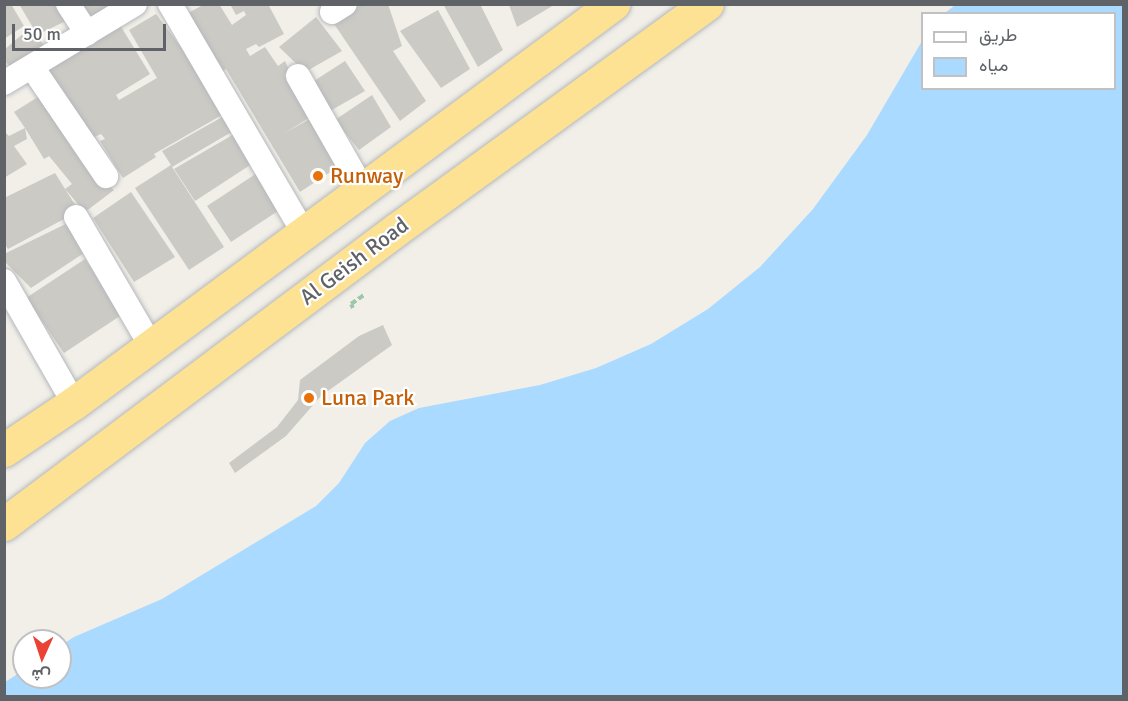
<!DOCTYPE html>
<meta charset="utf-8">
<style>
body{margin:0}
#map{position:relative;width:1128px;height:701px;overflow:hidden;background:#f1efe8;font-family:Signika,Vazirmatn,sans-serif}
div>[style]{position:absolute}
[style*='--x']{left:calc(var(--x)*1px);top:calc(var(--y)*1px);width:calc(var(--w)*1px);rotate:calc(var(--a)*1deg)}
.water>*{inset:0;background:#aadaff}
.building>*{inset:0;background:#cccac5}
.path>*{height:4px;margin-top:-2px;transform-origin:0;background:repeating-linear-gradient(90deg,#9cc7a9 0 6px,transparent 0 9px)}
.roads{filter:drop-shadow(0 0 2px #b5b8bc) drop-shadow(0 0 2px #b5b8bc)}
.street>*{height:24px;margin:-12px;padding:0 12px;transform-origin:12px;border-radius:12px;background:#fff}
.highway>*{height:33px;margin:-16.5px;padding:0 16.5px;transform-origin:16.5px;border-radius:16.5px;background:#fde293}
.dots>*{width:16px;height:16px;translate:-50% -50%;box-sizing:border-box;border:3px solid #fff;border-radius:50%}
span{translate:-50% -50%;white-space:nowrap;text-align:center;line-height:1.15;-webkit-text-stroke:4.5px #fff;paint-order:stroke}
.food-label{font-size:22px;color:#c56008}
.left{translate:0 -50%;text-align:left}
.street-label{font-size:22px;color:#5f6368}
.frame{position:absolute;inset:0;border:6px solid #5f6368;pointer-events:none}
.legend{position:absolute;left:921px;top:12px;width:195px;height:78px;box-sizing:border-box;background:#fff;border:2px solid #bfc1c3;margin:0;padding:8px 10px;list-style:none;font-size:18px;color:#5f6368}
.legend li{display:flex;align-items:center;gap:12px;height:30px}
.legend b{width:30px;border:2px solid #bfc1c3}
.north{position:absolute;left:12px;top:629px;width:60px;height:60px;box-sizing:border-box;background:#fff;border:2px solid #bfc1c3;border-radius:50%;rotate:183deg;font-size:16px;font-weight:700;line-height:24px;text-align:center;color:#5f6368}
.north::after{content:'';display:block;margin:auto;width:21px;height:27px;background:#ea4335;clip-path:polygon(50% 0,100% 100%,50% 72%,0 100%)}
.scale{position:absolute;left:12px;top:24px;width:154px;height:27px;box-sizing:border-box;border:3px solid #5f6368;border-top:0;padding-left:8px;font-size:18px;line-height:21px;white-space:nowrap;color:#5f6368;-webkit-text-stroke:4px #fff;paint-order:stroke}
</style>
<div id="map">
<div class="water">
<i style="clip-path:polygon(955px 5px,1123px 5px,1123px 696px,5px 696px,5px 682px,24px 670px,24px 677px,60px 677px,60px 646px,74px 637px,162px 599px,316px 506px,339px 483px,365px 443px,390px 421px,419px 408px,540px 385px,596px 368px,651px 344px,708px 309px,760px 267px,813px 209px,867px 135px,922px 41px,922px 88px,1114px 88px,1114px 14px,945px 13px)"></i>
</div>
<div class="building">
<i style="clip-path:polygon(4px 4px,11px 4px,24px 26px,4px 39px)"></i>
<i style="clip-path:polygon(19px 4px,63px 4px,72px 18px,37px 35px,48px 52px,15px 70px,4px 61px,4px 50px,32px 26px)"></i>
<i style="clip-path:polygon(205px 4px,219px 4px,232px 25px,246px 15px,244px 11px,236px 15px,230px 4px,268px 4px,284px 34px,259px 47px,256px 44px,246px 49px,250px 56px,265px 47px,278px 66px,285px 61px,290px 72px,284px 75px,314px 115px,283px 134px,313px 117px,341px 165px,300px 192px,226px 69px,223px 71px,188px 13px)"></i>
<i style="clip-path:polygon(362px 4px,388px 4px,402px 46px,393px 51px,426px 101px,400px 121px,332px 21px)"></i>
<i style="clip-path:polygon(443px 4px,480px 4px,503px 50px,478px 67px)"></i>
<i style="clip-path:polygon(80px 5px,122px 5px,91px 23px)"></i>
<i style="clip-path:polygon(509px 5px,554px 5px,517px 27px)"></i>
<i style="clip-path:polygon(438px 10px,470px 69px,441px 88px,400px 31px)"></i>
<i style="clip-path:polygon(156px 14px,229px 111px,154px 154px,156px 157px,123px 178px,100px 141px,105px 139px,101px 134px,92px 138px,46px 71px,120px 25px,150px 74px,116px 95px,119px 100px,157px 78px,129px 30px)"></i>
<i style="clip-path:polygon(316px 17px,342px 51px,305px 72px,279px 47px)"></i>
<i style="clip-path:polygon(345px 61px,365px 91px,330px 111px,314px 81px)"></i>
<i style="clip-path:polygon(41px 95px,94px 170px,114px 190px,85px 212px,65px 189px,72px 184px,49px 156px,44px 159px,25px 128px,27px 139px,14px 146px,27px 164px,4px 178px,4px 131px,9px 136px,25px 128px,14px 112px)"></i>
<i style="clip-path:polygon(372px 95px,391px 127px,359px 150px,335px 120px)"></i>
<i style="clip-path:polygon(231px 112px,240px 127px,172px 167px,224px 247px,189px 270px,135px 188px,171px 165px,162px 151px)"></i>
<i style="clip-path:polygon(241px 130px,258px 160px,195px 201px,174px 169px)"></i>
<i style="clip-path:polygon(55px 173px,79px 211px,8px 249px,4px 243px,4px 198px)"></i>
<i style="clip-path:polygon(257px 173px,281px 209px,231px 242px,207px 206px)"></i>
<i style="clip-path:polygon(131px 192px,175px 257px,134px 282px,93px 218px)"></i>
<i style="clip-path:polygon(74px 220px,87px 251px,31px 288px,4px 261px,4px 254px)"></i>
<i style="clip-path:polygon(85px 259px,123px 314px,64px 353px,26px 298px)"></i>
<i style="clip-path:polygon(383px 325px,392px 345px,321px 396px,286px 436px,235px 473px,229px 463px,277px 427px,298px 400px,300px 380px,359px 336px)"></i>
</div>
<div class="path">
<i style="--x:353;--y:308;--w:4;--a:-117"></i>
<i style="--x:351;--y:304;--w:16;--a:-35"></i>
</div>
<div class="roads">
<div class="street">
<i style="--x:68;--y:4;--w:35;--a:57"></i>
<i style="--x:170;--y:4;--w:265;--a:59.7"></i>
<i style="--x:332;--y:12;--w:15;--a:-32"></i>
<i style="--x:32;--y:67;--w:132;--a:55.8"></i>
<i style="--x:298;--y:76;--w:131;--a:60.3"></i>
<i style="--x:4;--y:83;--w:153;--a:-31.1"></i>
<i style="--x:76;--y:217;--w:149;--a:59.8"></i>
<i style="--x:4;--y:281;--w:141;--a:60.2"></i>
</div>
<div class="highway">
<i style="--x:4;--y:450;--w:84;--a:-33.9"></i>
<i style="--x:74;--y:403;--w:671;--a:-36.51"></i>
<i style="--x:4;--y:524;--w:491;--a:-36.9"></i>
<i style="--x:397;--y:229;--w:383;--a:-36"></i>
</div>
</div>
<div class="dots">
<i style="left:318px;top:176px;background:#e8710a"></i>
<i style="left:309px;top:398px;background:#e8710a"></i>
</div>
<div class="food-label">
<span class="left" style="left:330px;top:176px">Runway</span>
<span class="left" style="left:321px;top:398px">Luna Park</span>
</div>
<div class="street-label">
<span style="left:354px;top:261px;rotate:-37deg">Al Geish Road</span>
</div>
<div class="frame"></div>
<ul class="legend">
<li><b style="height:8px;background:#fff"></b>طريق</li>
<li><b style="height:16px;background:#aadaff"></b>مياه</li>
</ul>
<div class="north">ش</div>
<div class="scale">50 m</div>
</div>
